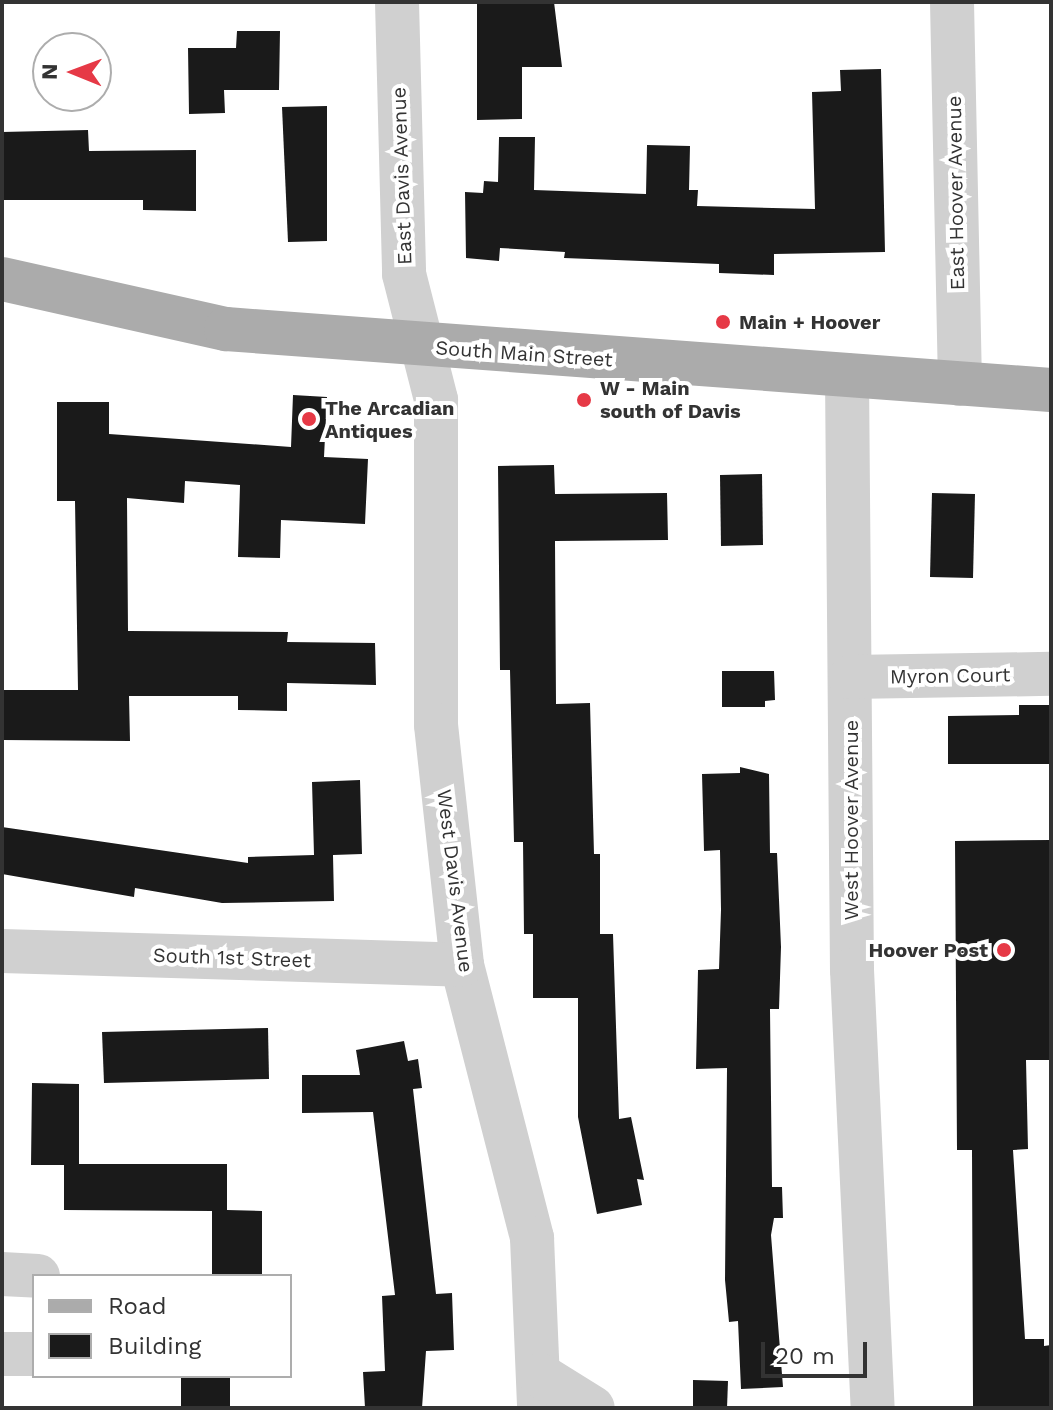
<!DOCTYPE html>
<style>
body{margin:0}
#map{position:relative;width:1053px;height:1410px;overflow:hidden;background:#fff;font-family:"Work Sans",sans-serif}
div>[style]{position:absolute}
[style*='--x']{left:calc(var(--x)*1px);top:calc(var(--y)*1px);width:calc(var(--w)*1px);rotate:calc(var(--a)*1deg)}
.building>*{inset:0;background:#1a1a1a}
.minor>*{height:44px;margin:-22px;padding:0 22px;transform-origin:22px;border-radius:22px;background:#d0d0d0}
.major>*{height:44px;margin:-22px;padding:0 22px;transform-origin:22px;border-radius:22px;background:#ababab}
.dots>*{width:22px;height:22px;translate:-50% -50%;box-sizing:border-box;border:4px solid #fff;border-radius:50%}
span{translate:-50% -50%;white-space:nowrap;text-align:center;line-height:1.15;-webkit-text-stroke:8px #fff;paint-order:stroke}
.street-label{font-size:20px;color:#333}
.poi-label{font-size:20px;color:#333;font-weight:700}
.left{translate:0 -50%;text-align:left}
.right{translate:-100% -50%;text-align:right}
.frame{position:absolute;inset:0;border:4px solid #333;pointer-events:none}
.legend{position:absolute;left:32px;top:1274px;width:260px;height:104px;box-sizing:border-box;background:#fff;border:2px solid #adadad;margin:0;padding:10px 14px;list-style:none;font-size:24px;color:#333}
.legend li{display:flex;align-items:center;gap:16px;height:40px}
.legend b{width:40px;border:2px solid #adadad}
.north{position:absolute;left:32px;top:32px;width:80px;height:80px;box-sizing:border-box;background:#fff;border:2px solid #adadad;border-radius:50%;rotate:271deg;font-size:22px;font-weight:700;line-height:32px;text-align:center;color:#333}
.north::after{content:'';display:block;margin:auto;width:28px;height:36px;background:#e63946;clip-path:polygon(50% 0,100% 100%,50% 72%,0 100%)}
.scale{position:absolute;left:761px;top:1342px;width:106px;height:36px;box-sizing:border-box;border:4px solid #333;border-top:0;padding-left:10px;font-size:24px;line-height:28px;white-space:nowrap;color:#333;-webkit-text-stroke:6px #fff;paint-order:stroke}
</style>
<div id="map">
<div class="building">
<i style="clip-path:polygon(477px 2px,554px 2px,562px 67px,522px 67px,522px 119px,477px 120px)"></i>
<i style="clip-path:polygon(237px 31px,280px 31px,279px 90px,224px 90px,225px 113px,189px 114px,188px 48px,236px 48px)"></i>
<i style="clip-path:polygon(881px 69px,885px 252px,774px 254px,774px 275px,719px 273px,719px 264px,564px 258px,565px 252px,500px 248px,499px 261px,466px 258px,465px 192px,483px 193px,484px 181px,498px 182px,499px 137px,535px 137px,534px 190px,646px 194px,647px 145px,690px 146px,689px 190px,698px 190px,697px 206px,815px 209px,812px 92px,841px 91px,840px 70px)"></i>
<i style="clip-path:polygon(327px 106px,327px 241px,288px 242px,282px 107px)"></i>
<i style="clip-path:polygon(88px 130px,89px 151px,196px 150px,196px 211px,143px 210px,143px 200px,2px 200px,2px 132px)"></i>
<i style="clip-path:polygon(293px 395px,327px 397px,324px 457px,368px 459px,365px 524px,281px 520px,280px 558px,238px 557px,240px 485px,185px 481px,184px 503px,127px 498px,128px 631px,288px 632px,287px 642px,375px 643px,376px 685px,287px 683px,287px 711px,238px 710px,238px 696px,129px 696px,130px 741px,2px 740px,2px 690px,78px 690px,75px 501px,57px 501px,57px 402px,109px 402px,109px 434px,291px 447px)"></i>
<i style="clip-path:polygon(554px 465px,555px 494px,667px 493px,668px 540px,555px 541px,556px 704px,590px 703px,594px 854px,600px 854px,600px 934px,613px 934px,619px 1119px,631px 1117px,644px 1180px,637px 1179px,642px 1205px,597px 1214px,578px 1117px,578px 998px,533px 998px,533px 934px,524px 934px,523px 842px,514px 842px,510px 670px,500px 670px,498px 466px)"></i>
<i style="clip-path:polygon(762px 474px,763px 545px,721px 546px,720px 475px)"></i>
<i style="clip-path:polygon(932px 493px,975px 494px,973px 578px,930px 577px)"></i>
<i style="clip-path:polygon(722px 671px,774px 671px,775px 700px,765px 701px,765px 707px,722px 707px)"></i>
<i style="clip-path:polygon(1019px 705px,1051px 705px,1051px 764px,948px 764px,948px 716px,1019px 715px)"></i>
<i style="clip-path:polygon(740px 767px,769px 774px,770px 853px,777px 853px,781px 947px,779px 1009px,770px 1009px,772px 1187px,782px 1187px,783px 1218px,774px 1218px,771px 1235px,783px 1387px,741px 1389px,738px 1321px,729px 1322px,725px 1280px,727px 1068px,696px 1069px,698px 970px,719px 969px,721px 910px,720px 850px,704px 851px,702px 774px,740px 773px)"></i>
<i style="clip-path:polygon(360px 780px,362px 854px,333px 855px,334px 901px,222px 903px,135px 888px,134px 897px,2px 874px,2px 827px,248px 863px,248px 857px,314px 855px,312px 782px)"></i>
<i style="clip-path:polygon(1051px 840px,1051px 1060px,1026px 1060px,1028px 1149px,1013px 1150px,1025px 1339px,1044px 1339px,1044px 1346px,1051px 1345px,1051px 1408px,973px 1408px,972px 1150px,957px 1150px,955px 841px)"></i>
<i style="clip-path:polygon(268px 1028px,269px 1079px,104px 1083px,102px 1032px)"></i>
<i style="clip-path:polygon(404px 1041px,408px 1061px,418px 1059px,422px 1088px,413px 1089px,436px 1294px,452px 1293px,454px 1350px,426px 1351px,422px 1408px,365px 1408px,363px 1372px,385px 1371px,382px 1296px,395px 1295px,373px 1112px,302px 1113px,302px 1075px,360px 1075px,356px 1050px)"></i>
<i style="clip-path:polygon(32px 1083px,79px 1084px,79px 1164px,227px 1164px,227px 1210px,262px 1211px,262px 1276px,212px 1276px,212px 1211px,64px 1210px,64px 1165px,31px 1165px)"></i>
<i style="clip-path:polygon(181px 1376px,230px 1376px,230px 1408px,181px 1408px)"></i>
<i style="clip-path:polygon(693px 1380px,728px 1381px,727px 1408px,693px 1408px)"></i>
</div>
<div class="minor">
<i style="--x:397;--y:2;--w:272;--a:88.5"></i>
<i style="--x:404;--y:274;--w:130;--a:75.7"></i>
<i style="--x:436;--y:400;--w:325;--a:90"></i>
<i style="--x:436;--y:725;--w:241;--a:83.8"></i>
<i style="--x:462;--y:965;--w:282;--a:75.6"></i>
<i style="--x:532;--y:1238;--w:170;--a:87.6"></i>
<i style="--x:952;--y:2;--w:382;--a:88.8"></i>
<i style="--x:847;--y:375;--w:595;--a:89.52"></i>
<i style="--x:852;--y:970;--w:439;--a:87.3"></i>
<i style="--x:850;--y:677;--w:201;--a:-0.9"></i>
<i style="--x:2;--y:951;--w:460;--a:1.7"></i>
<i style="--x:2;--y:1274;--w:36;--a:3"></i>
<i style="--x:2;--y:1354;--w:32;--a:0"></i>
<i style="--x:540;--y:1375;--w:62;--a:31.9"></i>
</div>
<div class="major">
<i style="--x:2;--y:279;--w:230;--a:12.6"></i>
<i style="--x:226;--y:329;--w:827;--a:4.23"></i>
</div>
<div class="dots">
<i style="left:723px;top:322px;background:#e63946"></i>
<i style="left:584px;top:400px;background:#e63946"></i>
<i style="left:309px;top:419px;background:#e63946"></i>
<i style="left:1004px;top:950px;background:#e63946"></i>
</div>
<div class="street-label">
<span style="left:402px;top:176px;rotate:-92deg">East Davis Avenue</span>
<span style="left:956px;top:193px;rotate:-91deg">East Hoover Avenue</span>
<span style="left:524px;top:354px;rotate:4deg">South Main Street</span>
<span style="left:950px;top:676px;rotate:-1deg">Myron Court</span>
<span style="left:851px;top:820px;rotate:-90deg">West Hoover Avenue</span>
<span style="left:455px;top:881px;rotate:83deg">West Davis Avenue</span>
<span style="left:232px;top:958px;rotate:2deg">South 1st Street</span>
</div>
<div class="poi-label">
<span class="left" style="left:739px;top:322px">Main + Hoover</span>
<span class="left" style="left:600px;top:400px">W - Main<br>south of Davis</span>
<span class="left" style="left:325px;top:420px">The Arcadian<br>Antiques</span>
<span class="right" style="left:988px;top:950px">Hoover Post</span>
</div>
<div class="frame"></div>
<ul class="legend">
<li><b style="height:10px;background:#ababab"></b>Road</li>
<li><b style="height:22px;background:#1a1a1a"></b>Building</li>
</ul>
<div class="north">N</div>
<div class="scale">20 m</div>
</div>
